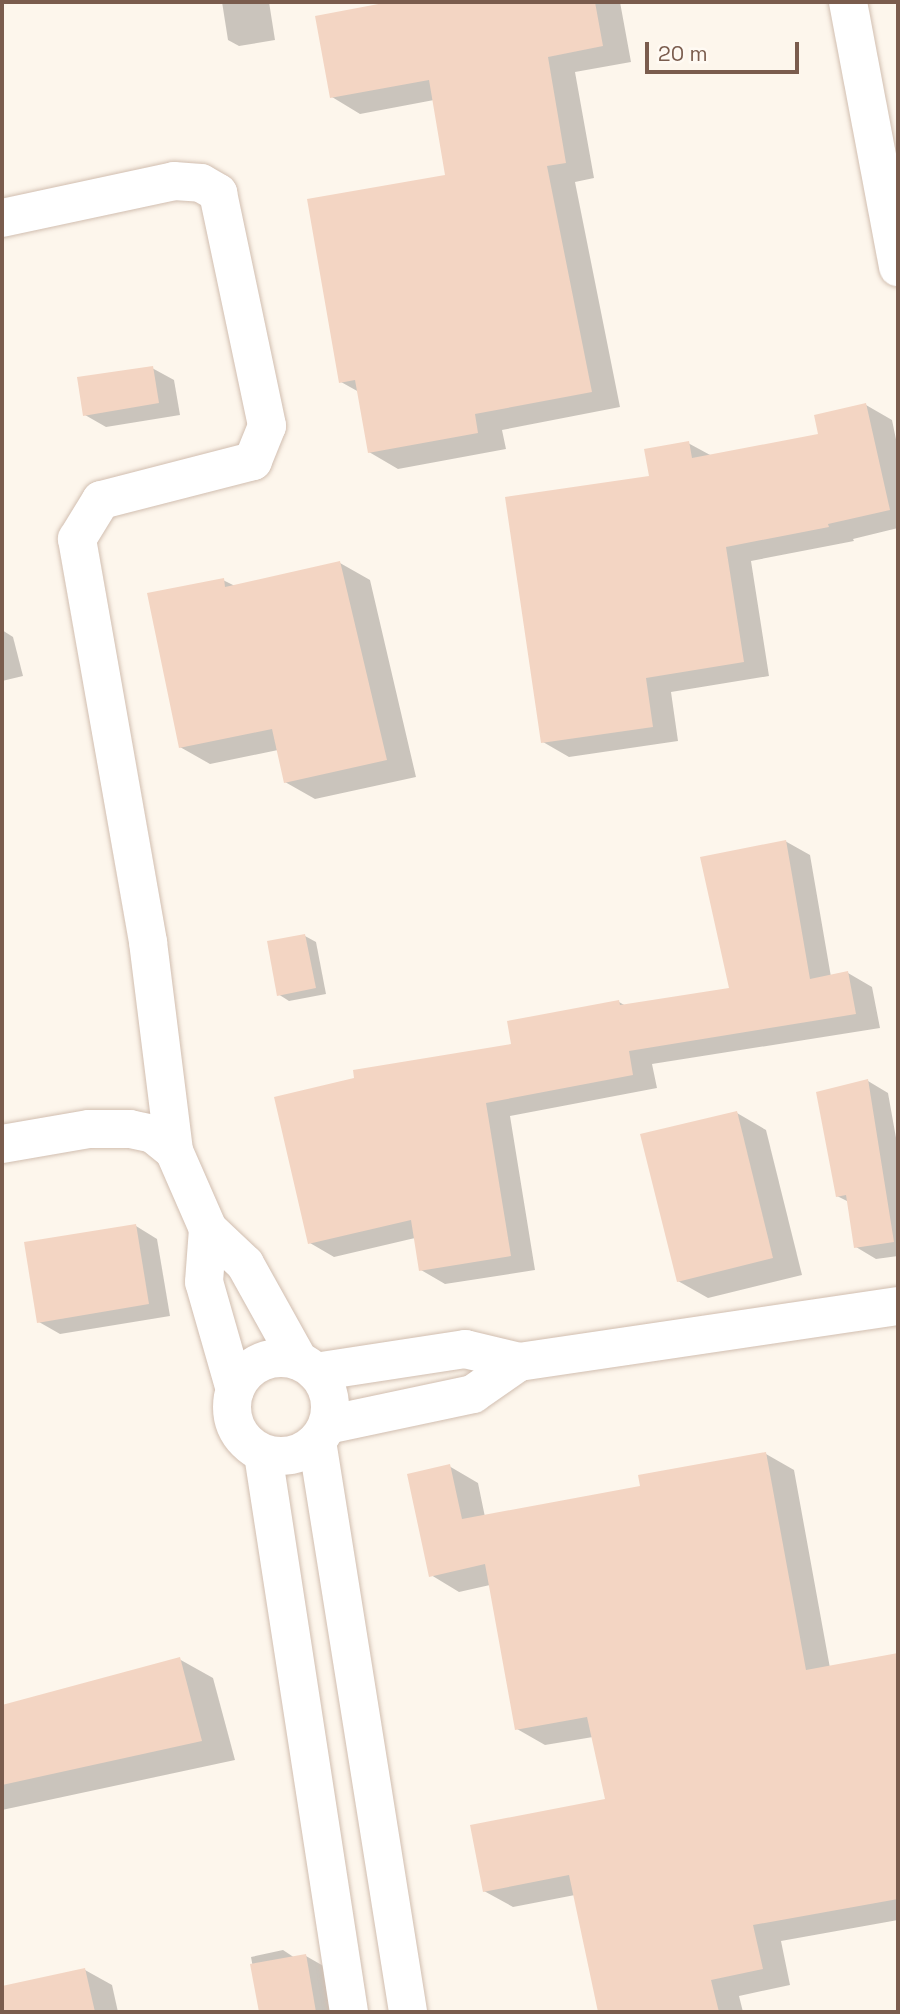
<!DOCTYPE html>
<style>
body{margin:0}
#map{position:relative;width:900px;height:2014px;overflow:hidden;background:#fdf6ec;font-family:"Space Grotesk",sans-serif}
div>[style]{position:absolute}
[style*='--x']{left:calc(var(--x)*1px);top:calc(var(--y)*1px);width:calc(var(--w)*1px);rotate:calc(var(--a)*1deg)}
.shadow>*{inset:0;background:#0003}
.building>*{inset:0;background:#f3d5c3}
.roads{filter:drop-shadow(0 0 2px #d1beb0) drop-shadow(0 0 2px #d1beb0)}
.minor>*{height:38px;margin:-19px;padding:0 19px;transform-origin:19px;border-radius:19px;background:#fff}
.minor>.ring{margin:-19px;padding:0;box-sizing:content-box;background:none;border:38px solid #fff;border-radius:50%}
span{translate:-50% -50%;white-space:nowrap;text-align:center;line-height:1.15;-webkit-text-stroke:5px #fffaf3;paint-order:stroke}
.frame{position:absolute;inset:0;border:4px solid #7a5c4d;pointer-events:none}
.scale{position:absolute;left:645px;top:42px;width:154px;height:32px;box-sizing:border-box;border:4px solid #7a5c4d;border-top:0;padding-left:9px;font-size:21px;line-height:24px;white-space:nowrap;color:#7a5c4d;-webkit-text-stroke:5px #fffaf3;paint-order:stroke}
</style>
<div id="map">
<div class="shadow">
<i style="clip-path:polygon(222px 2px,269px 2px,275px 40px,239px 46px,228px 40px)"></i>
<i style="clip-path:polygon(398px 2px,620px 2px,631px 62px,575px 72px,594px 178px,575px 182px,620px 407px,502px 430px,506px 449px,398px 469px,369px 452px,359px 392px,341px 382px,447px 176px,434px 100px,360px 114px,332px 97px,317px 17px)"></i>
<i style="clip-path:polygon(152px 368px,174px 380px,180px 415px,106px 427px,85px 415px)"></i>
<i style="clip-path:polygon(866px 405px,892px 420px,898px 449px,898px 528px,853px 539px,854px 541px,751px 561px,769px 676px,671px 692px,678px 741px,569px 757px,543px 742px,651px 478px,688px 443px,712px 456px,820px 436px)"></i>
<i style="clip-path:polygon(340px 563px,370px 580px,416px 777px,315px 799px,285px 782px,278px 750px,210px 764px,180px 747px,223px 580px,235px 586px)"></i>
<i style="clip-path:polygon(2px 630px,13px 637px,23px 676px,2px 681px)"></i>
<i style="clip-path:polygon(785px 841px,810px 855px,831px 977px,848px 973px,872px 987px,880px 1028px,652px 1064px,657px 1088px,510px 1116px,535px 1270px,445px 1284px,421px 1270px,415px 1238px,334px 1257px,310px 1243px,513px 1046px,619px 1002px,626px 1006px,731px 990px)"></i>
<i style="clip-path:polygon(305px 936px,316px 942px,326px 994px,289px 1001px,278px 994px)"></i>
<i style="clip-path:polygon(868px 1081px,888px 1093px,898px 1149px,898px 1256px,876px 1259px,856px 1247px,849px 1202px,837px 1196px)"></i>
<i style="clip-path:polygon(737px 1113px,766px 1130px,802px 1275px,708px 1298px,678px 1281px)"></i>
<i style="clip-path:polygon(136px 1226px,157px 1239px,170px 1316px,60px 1334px,39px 1322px)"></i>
<i style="clip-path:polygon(766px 1454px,794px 1470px,830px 1668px,898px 1655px,898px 1920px,781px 1941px,790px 1985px,739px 1996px,743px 2012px,600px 2012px,575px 1895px,513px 1907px,484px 1891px,607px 1801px,593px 1737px,545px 1745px,517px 1729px,490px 1585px,459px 1592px,431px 1575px,449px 1466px,478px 1483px,485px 1517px,642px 1487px)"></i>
<i style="clip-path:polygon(179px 1659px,213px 1678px,235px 1760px,2px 1810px,2px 1706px)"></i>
<i style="clip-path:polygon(283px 1950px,295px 1958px,306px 1956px,327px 1968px,335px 2012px,261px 2012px,251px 1957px)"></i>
<i style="clip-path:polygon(85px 1970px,112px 1985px,118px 2012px,2px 2012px,2px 1988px)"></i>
</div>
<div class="building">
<i style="clip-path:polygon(389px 2px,595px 2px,603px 46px,548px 57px,566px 163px,547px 166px,592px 392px,475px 414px,478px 433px,368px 453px,355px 380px,339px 383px,307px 199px,445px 175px,429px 80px,330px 98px,315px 16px)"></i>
<i style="clip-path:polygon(153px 366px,159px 403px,83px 416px,77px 377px)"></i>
<i style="clip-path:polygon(866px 403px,890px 510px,828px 524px,829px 527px,726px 547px,744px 662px,646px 678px,653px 727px,541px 743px,505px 497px,649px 476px,644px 449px,689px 441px,692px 458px,818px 434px,814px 415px)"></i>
<i style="clip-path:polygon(340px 561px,387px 760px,284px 783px,272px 729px,179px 748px,147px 593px,224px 578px,225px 587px)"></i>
<i style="clip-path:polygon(786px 840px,810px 979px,848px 971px,856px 1014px,629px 1051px,633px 1075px,486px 1103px,511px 1256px,419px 1271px,411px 1220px,308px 1244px,274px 1097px,354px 1078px,353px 1070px,511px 1044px,507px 1021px,619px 1000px,620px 1005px,729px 988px,700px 857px)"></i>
<i style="clip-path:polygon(305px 934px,316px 988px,277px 996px,267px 941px)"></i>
<i style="clip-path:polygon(868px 1079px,894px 1242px,854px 1248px,846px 1195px,836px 1197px,816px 1092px)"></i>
<i style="clip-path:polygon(737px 1111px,773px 1258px,677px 1282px,640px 1134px)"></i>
<i style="clip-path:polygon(136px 1224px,149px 1304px,37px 1323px,24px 1242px)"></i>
<i style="clip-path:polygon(766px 1452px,806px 1670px,898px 1653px,898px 1899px,753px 1925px,763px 1969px,711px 1980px,719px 2012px,598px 2012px,569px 1875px,483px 1892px,470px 1825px,605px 1799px,587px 1717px,515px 1730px,485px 1564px,429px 1577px,407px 1474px,450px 1464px,462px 1519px,640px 1486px,638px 1475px)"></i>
<i style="clip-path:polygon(180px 1657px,202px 1741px,2px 1785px,2px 1705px)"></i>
<i style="clip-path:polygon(306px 1954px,316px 2012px,259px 2012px,250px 1964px)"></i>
<i style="clip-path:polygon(85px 1968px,95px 2012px,2px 2012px,2px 1986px)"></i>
</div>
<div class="roads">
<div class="minor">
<i style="--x:848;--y:2;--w:270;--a:79.3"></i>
<i style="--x:2;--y:218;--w:176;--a:-12.1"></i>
<i style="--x:174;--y:181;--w:27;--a:4"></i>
<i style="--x:201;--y:183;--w:20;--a:30"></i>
<i style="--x:218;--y:193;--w:238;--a:78.1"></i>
<i style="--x:267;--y:426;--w:38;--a:112"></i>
<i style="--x:253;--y:461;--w:157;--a:165.6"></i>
<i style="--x:101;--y:500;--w:46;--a:121.6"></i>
<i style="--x:77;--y:539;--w:409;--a:80"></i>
<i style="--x:148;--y:942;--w:211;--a:82.9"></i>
<i style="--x:174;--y:1151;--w:85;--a:66.4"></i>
<i style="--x:2;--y:1144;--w:88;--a:-9.8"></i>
<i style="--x:89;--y:1129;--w:41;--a:0"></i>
<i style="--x:130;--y:1129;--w:24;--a:12"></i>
<i style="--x:153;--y:1134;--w:27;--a:39"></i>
<i class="ring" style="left:232px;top:1358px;width:60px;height:60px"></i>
<i style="--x:519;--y:1362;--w:383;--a:-8.4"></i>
<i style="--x:315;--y:1372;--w:152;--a:-8.7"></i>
<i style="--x:465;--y:1349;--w:56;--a:13.5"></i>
<i style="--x:519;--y:1362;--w:56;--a:145.2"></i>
<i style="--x:473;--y:1394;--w:149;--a:168"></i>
<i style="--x:235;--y:1390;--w:112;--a:-106"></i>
<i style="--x:204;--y:1282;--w:53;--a:-85.7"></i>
<i style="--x:208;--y:1229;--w:51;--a:43.4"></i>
<i style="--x:245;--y:1264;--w:111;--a:60.9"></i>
<i style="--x:317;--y:1441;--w:578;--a:80.94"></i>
<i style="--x:263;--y:1454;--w:565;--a:81.24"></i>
</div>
</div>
<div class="frame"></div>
<div class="scale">20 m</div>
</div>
